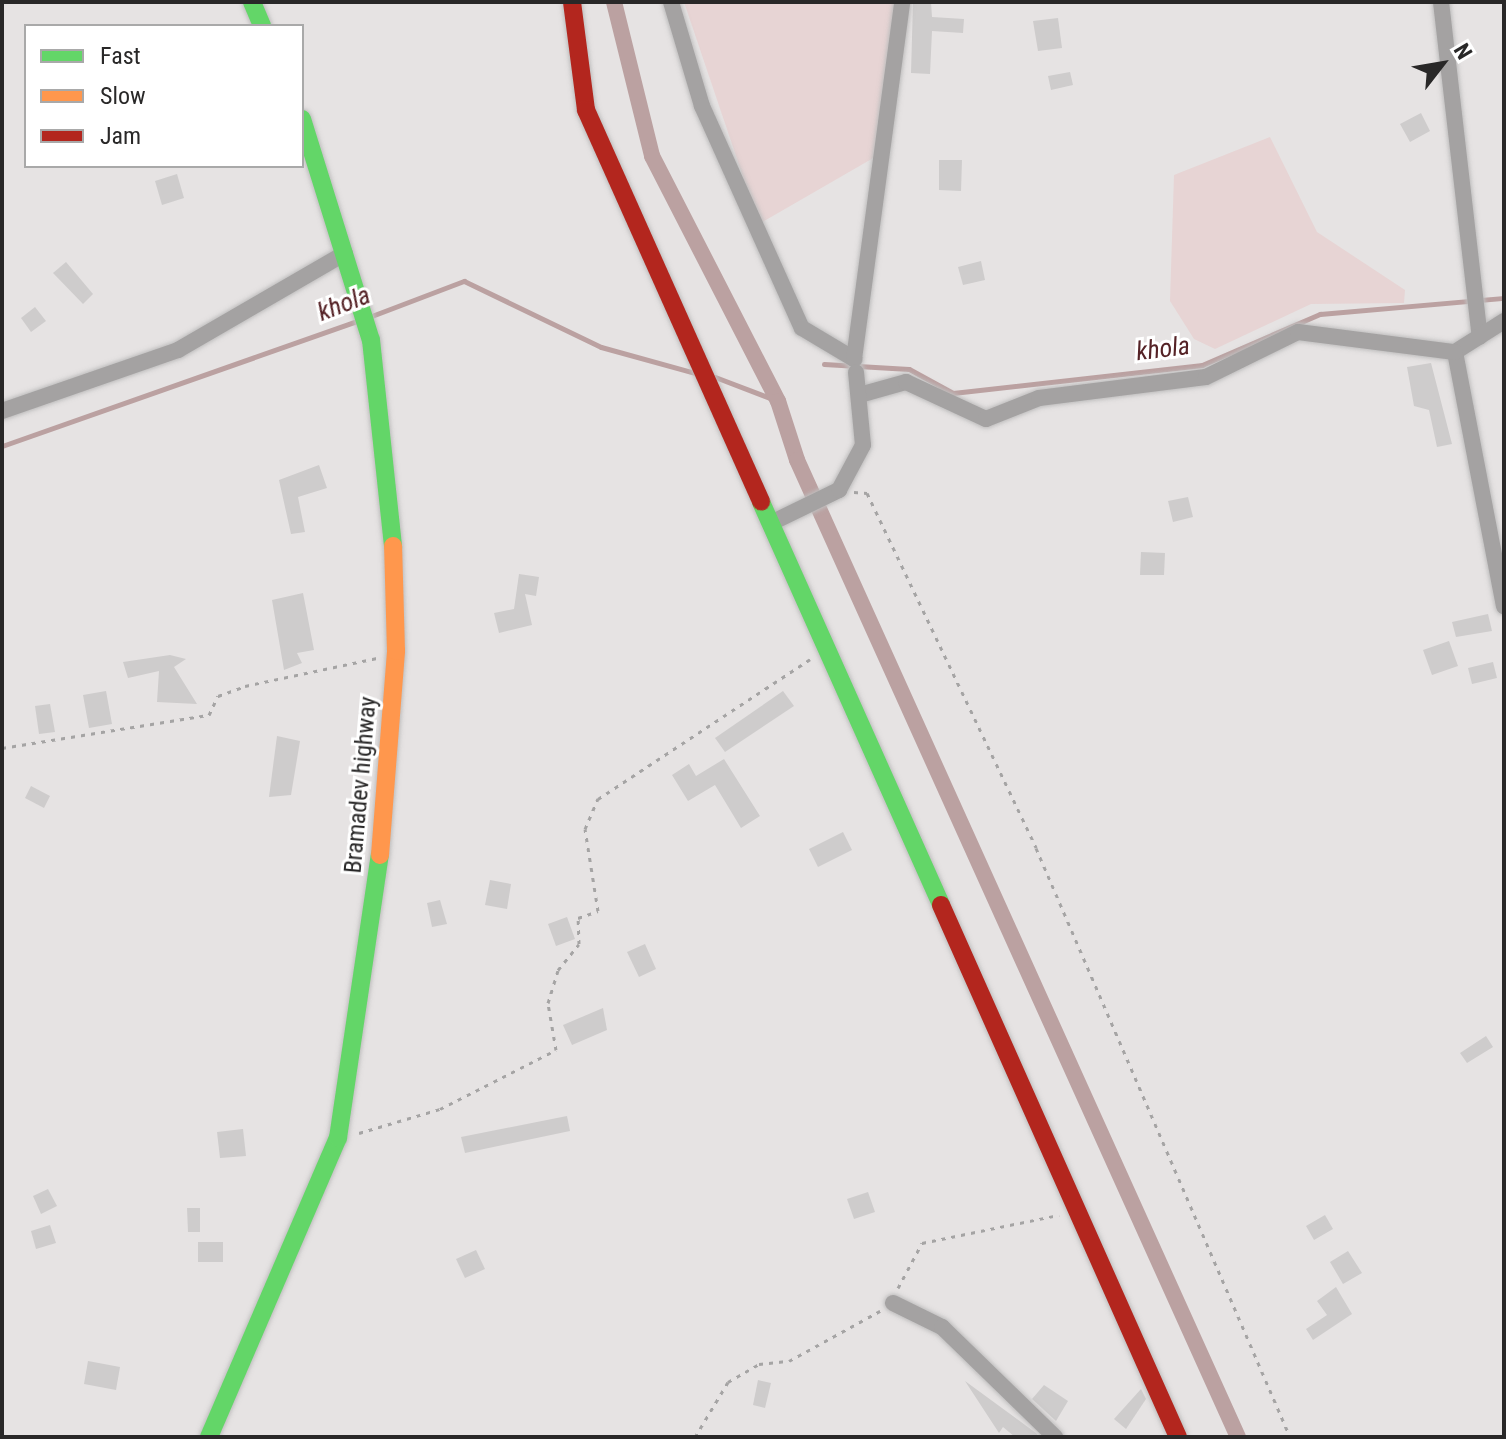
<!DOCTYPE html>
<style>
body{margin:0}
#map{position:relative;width:1506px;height:1439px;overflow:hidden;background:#e6e3e3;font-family:"Roboto Condensed",sans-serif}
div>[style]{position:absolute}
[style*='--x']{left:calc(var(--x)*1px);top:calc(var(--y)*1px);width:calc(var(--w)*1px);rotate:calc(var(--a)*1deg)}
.green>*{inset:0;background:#e7d4d4}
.stream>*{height:5px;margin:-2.5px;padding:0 2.5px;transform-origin:2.5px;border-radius:2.5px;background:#bba1a1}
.canal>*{height:16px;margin:-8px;padding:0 8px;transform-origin:8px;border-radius:8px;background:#bba1a1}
.building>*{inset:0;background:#cecccc}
.path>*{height:3px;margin-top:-1.5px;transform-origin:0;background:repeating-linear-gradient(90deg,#a5a4a4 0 4px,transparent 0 10px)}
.roads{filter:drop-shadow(0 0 2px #bfbebe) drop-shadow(0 0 2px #bfbebe)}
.street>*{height:16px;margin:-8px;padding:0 8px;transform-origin:8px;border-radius:8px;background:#a4a2a2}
.fast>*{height:18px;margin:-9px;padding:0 9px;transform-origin:9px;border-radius:9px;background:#63d668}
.slow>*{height:18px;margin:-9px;padding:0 9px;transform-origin:9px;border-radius:9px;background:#ff974d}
.jam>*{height:18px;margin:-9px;padding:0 9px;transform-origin:9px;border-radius:9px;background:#b3261e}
span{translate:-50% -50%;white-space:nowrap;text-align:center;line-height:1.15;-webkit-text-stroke:6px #fff;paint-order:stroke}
.street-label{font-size:24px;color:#292828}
.water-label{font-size:26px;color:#552226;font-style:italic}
.frame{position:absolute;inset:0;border:4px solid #292828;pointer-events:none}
.legend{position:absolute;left:24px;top:24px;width:280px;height:144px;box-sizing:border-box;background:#fff;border:2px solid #a9a9a9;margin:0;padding:10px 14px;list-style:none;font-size:24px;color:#292828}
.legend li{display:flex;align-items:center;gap:16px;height:40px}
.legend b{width:40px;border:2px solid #a9a9a9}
.north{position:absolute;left:1402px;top:24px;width:80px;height:80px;-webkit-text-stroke:6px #fff;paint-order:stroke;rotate:59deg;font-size:22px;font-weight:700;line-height:32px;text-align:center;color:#292828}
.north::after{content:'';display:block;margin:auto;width:28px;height:36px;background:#292828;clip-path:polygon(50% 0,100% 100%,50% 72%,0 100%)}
</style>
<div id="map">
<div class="green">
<i style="clip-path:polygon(684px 2px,897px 2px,882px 153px,759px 224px)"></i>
<i style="clip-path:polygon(1270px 137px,1317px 232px,1405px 290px,1404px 303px,1311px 304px,1215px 349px,1194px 339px,1170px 301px,1174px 175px)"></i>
</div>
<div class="stream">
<i style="--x:369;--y:317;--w:102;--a:-20.8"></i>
<i style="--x:464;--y:281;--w:152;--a:25.7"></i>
<i style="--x:601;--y:347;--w:98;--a:15.5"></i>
<i style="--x:824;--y:364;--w:85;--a:3.4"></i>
<i style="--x:909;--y:369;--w:50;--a:28.6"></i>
<i style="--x:953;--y:393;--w:251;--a:-6.4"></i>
<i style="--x:1202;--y:365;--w:129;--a:-23.4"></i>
<i style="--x:1320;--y:314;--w:185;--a:-5"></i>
<i style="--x:715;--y:377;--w:67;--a:20.9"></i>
<i style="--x:2;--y:446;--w:379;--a:-19.4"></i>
</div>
<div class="canal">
<i style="--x:614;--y:2;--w:159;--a:76.1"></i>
<i style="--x:652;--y:156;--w:276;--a:62.8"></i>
<i style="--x:778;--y:401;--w:62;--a:72.1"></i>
<i style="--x:797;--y:460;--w:1072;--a:65.71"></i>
</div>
<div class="building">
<i style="clip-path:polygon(913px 2px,931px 2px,932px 17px,964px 19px,963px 33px,932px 31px,930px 74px,911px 73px)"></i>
<i style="clip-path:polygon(1058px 18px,1062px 48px,1038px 51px,1033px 21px)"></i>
<i style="clip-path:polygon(1070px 72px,1073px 85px,1051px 90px,1048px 76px)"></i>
<i style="clip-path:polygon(1421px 113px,1430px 131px,1410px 142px,1400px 124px)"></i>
<i style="clip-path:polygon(939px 160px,962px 160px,961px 191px,939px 190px)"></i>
<i style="clip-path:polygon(177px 174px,184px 198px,162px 205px,155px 181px)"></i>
<i style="clip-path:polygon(981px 261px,985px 280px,963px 285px,958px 267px)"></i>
<i style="clip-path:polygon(66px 262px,93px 294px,83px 304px,53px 273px)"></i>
<i style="clip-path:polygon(35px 307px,46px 321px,31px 332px,21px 318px)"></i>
<i style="clip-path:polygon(1431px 363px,1452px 444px,1437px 447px,1429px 410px,1414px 406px,1407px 367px)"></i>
<i style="clip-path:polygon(319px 465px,327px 488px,298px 497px,305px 532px,291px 534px,279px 480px)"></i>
<i style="clip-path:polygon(1188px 497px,1193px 517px,1173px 522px,1168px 501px)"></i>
<i style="clip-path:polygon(1141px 552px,1165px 553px,1164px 575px,1140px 575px)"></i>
<i style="clip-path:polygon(519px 574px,539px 577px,536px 596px,525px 594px,532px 625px,499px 633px,494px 613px,514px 609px)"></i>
<i style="clip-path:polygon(303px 593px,314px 650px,297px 653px,302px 663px,284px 670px,272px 600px)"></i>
<i style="clip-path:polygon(1488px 614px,1492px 631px,1456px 637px,1452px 622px)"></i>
<i style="clip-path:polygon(1449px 641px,1458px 666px,1432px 675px,1423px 650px)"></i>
<i style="clip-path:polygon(170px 655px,186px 659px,174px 667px,197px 704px,157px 702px,159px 671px,128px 678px,123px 662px)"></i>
<i style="clip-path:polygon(1493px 662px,1497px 678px,1472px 684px,1468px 668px)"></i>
<i style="clip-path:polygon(106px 691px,112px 724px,89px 728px,83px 695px)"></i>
<i style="clip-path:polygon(783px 691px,794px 706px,725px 752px,715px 738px)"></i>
<i style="clip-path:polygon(50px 704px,55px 732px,39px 734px,35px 706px)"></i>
<i style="clip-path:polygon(277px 736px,300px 741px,291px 795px,269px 797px)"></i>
<i style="clip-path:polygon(724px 759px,760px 816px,741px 828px,715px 785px,688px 801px,672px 775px,689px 764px,696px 776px)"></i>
<i style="clip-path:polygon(31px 786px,50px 796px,44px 808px,25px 798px)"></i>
<i style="clip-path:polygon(843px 832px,852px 850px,818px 867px,809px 849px)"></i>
<i style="clip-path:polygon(490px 880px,511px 884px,507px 909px,485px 905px)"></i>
<i style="clip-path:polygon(440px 900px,447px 924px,432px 927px,427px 903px)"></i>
<i style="clip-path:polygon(567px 917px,575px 939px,556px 946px,548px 924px)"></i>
<i style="clip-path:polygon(645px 944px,656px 969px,639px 977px,627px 952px)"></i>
<i style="clip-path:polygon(603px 1008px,607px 1030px,572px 1045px,563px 1025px)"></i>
<i style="clip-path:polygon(1486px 1036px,1493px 1047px,1467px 1063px,1460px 1053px)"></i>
<i style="clip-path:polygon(567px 1116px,570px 1131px,465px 1153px,461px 1137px)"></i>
<i style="clip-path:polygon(243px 1129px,246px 1156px,220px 1158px,217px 1132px)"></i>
<i style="clip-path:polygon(48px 1189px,57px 1206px,41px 1214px,33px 1196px)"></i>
<i style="clip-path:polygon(868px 1192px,875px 1212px,854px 1219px,847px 1199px)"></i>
<i style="clip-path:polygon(187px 1208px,200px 1208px,200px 1232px,188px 1232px)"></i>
<i style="clip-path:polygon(1325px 1215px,1333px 1229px,1314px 1240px,1306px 1226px)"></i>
<i style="clip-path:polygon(50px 1225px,56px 1243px,36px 1249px,31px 1231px)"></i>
<i style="clip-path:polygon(198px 1242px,223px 1242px,223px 1262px,198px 1262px)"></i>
<i style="clip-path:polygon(476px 1250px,485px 1269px,465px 1278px,456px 1259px)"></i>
<i style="clip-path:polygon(1348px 1251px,1362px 1273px,1343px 1284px,1330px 1262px)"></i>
<i style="clip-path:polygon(1336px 1287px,1352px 1314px,1313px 1340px,1306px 1329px,1327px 1315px,1317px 1301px)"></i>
<i style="clip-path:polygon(88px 1361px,120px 1367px,116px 1390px,84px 1384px)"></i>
<i style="clip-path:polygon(758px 1380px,771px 1383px,765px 1408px,753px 1405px)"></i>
<i style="clip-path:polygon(965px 1381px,1036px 1433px,1039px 1437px,1015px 1437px,1003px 1427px,999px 1433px)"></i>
<i style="clip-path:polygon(1044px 1385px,1068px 1401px,1056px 1421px,1032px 1399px)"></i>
<i style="clip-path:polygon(1141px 1389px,1146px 1399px,1126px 1429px,1114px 1419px)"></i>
</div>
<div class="path">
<i style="--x:854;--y:492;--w:13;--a:4"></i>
<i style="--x:867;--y:493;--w:393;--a:64.5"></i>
<i style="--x:1036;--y:848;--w:641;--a:66.67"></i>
<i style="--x:2;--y:748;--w:210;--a:-9.1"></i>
<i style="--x:209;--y:715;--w:21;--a:-65"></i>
<i style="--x:218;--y:696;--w:29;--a:-20"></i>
<i style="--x:245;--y:686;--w:135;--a:-12"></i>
<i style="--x:359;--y:1133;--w:84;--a:-16.5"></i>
<i style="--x:440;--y:1109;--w:130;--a:-27"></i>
<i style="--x:556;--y:1050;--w:48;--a:-99.7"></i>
<i style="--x:548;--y:1003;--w:34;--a:-73"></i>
<i style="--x:558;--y:970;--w:33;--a:-51"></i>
<i style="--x:579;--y:944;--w:26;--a:-92"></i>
<i style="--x:578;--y:918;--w:21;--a:-19"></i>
<i style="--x:598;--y:911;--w:83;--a:-99"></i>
<i style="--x:585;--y:829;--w:33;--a:-67"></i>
<i style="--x:598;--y:799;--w:254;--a:-33.4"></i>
<i style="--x:898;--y:1288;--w:51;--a:-61.9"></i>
<i style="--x:922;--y:1243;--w:140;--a:-11.6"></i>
<i style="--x:695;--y:1437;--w:64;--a:-59"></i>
<i style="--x:728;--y:1382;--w:36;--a:-30"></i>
<i style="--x:759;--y:1364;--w:30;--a:-6"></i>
<i style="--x:789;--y:1361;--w:104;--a:-28.8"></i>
</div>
<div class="roads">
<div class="street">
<i style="--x:671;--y:2;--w:109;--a:73.4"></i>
<i style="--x:702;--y:106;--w:243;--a:65.8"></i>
<i style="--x:802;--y:328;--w:61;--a:30.8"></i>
<i style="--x:854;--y:359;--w:360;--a:-82.3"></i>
<i style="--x:1441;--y:2;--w:337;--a:83.4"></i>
<i style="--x:1504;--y:321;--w:58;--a:147.7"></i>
<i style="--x:1455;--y:352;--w:259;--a:79.1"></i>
<i style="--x:863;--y:394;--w:45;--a:-15.6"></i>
<i style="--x:906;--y:382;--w:88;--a:24.8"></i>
<i style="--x:986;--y:419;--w:57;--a:-21.6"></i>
<i style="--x:1039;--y:398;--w:168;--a:-7.2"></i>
<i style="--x:1206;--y:377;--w:102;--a:-26.1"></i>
<i style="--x:1298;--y:332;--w:158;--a:7.3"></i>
<i style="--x:2;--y:411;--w:186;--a:-19.1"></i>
<i style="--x:178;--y:350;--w:193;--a:-30.1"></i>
<i style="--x:771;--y:523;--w:76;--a:-25.9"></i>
<i style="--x:839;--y:490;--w:51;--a:-61.9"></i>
<i style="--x:863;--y:445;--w:73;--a:-95.5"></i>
<i style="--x:893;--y:1303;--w:55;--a:26.1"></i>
<i style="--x:942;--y:1327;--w:158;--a:44.2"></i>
</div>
<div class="fast">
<i style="--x:252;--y:2;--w:26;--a:67"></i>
<i style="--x:302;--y:119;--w:232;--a:72.7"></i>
<i style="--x:371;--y:340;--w:207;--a:83.9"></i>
<i style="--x:761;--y:502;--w:441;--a:65.9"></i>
<i style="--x:209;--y:1437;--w:326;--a:-66.7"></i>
<i style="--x:338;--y:1138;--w:286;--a:-81.6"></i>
</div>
<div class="slow">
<i style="--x:380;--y:855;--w:205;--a:-85.5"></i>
<i style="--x:396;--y:651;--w:105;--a:-91.6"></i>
</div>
<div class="jam">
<i style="--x:572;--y:2;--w:109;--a:82.6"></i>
<i style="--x:586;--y:110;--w:429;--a:65.9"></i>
<i style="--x:941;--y:905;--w:582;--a:65.99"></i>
</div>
</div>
<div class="street-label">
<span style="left:361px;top:785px;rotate:-85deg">Bramadev highway</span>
</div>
<div class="water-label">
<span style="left:344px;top:304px;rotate:-21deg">khola</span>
<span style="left:1163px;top:349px;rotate:-7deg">khola</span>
</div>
<div class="frame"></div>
<ul class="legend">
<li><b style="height:10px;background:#63d668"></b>Fast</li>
<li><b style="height:10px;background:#ff974d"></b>Slow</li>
<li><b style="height:10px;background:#b3261e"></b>Jam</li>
</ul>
<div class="north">N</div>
</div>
